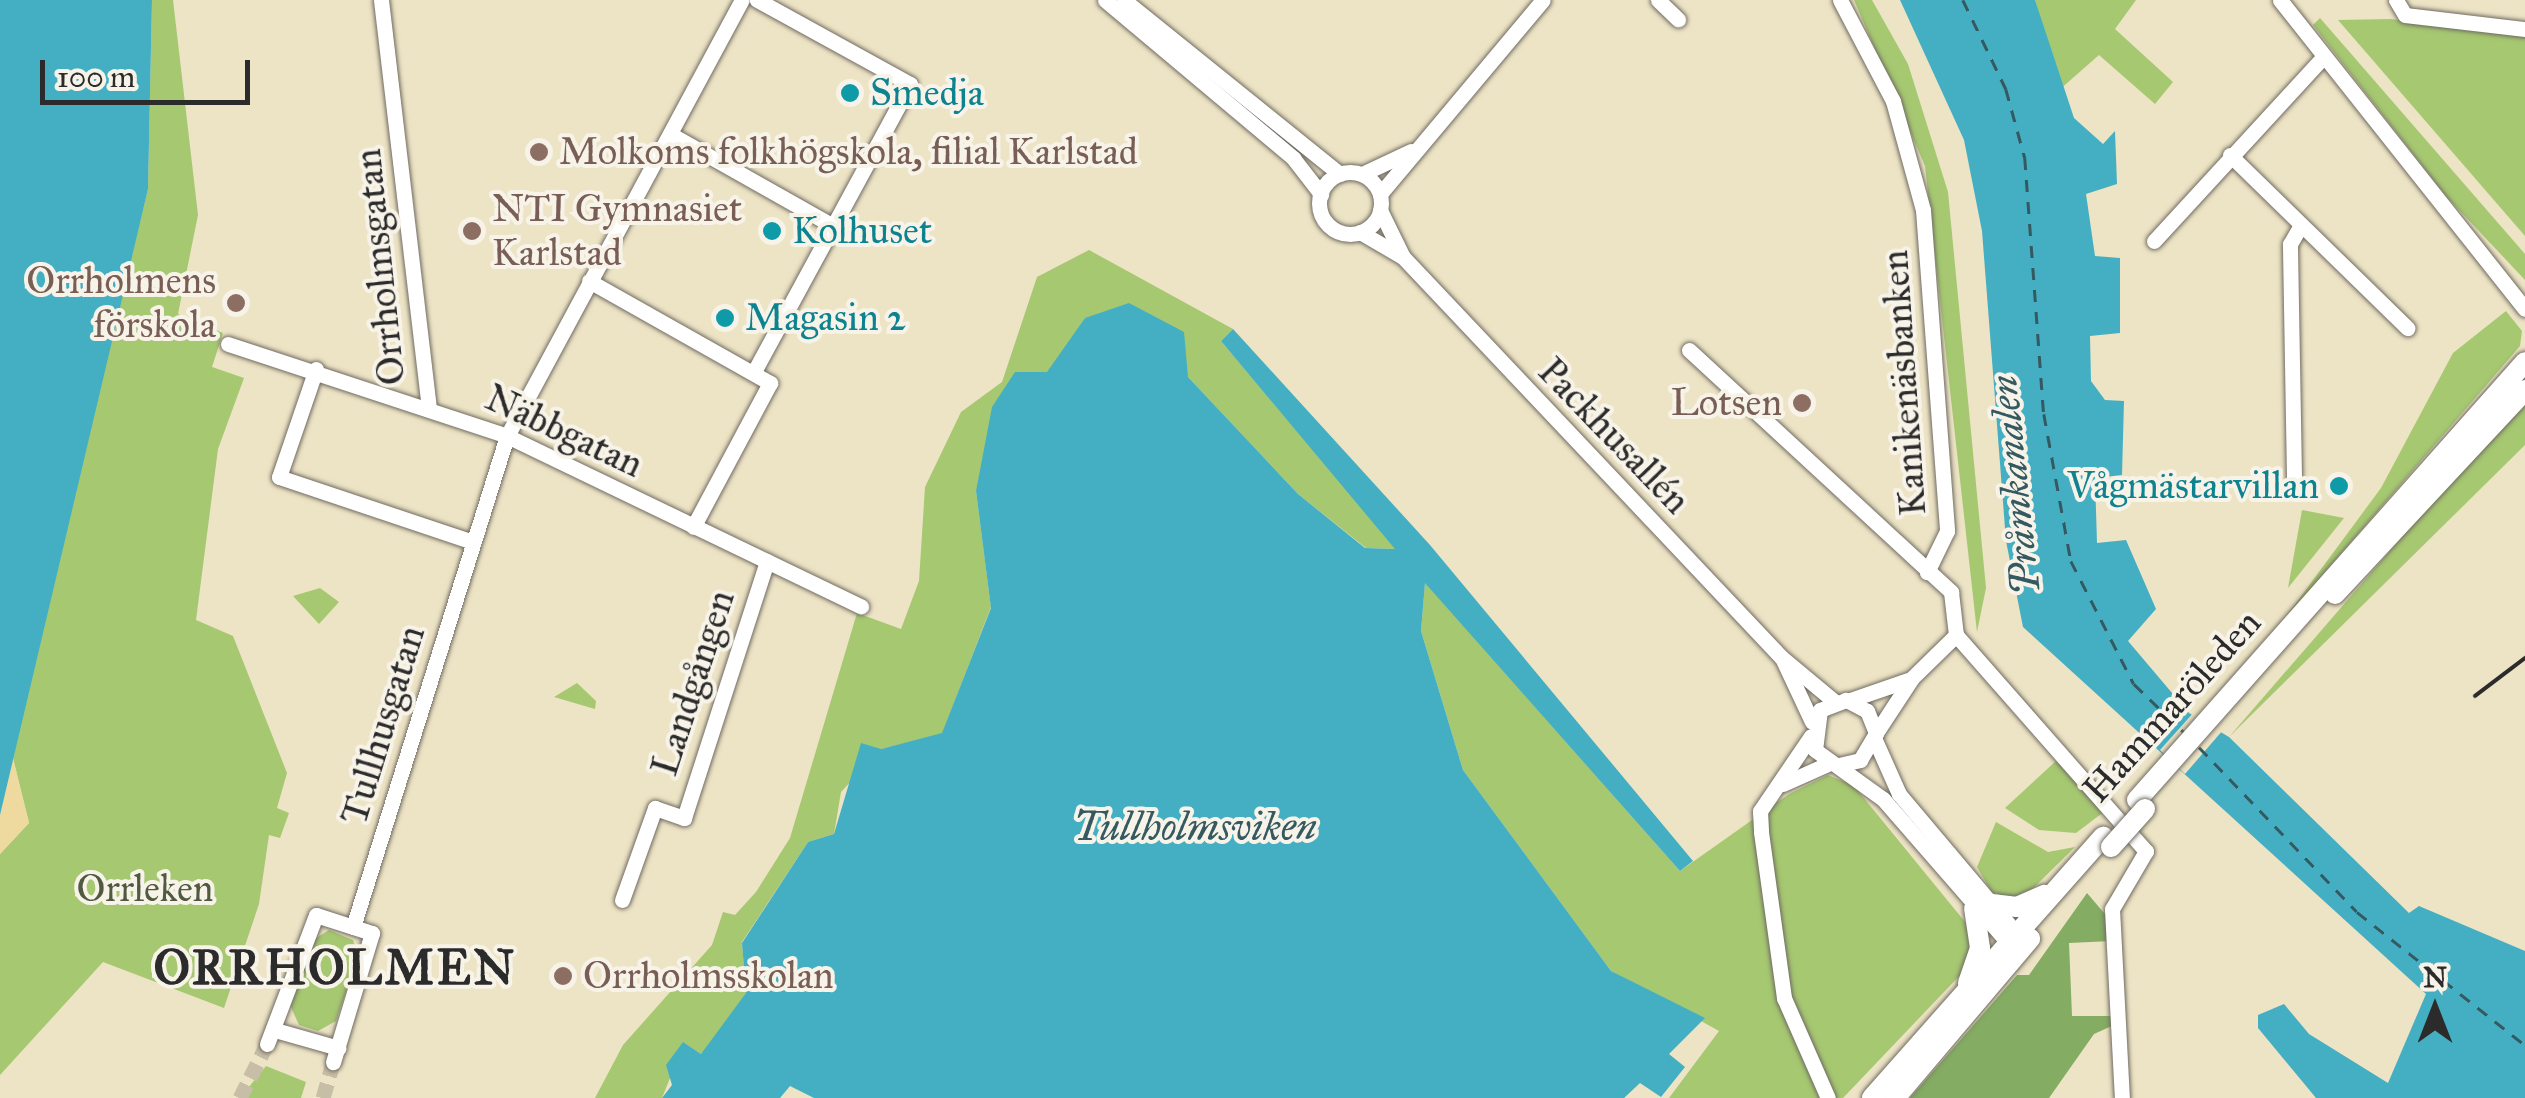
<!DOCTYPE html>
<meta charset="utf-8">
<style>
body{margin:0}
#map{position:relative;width:2525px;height:1098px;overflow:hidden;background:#ede3c5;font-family:"IM FELL Great Primer",serif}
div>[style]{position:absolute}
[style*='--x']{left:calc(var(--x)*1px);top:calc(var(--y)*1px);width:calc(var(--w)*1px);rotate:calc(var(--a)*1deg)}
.green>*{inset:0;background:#a6c871}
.forest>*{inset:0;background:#84ac63}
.sand>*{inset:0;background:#eeda9e}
.water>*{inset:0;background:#44afc3}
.pier>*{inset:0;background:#ede3c5}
.ferry>*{height:2.5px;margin-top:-1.25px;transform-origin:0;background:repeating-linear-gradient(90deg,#345960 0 12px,transparent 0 22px)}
.minor-tunnel>*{height:15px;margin-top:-7.5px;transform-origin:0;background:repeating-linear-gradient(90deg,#c6bea6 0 15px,transparent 0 23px)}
.roads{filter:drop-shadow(0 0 2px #6f6b61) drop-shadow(0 0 2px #6f6b61)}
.minor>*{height:15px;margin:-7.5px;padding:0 7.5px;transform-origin:7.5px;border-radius:7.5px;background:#fff}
.minor>.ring{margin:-7.5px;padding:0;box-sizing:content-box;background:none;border:15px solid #fff;border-radius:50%}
.major>*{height:20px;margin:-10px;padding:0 10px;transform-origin:10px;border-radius:10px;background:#fff}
.rail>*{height:4px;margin:-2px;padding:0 2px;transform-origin:2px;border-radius:2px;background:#2b2b2b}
.bridges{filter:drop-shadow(0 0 2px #6f6b61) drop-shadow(0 0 2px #6f6b61)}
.major-bridge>*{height:20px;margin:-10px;padding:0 10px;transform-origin:10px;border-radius:10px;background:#fff}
.dots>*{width:28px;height:28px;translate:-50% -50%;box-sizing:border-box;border:5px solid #f7f3e8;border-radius:50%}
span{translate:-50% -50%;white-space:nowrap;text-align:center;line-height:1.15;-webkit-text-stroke:8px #f7f3e8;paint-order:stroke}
.culture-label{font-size:38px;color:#0d838f}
.left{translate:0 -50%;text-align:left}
.right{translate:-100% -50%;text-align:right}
.education-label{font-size:38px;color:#785e54}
.street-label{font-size:38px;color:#2b2b2b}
.park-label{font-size:38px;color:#505a40}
.water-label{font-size:40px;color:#345960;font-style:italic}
.district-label{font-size:48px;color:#2b2b2b;font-weight:700;letter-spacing:2.5px}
.north{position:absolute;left:2385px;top:958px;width:100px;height:100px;-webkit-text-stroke:8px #f7f3e8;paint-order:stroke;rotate:0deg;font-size:28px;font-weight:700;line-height:40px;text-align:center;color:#2b2b2b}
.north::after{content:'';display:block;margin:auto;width:35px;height:45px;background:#2b2b2b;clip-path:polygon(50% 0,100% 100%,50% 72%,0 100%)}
.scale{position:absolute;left:40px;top:60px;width:210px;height:45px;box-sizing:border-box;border:5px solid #2b2b2b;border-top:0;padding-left:12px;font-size:30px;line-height:35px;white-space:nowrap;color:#2b2b2b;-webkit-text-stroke:8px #f7f3e8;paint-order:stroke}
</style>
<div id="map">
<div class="green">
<i style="clip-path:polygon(152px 0,173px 0,198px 215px,178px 314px,223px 333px,212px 367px,244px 378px,218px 449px,196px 620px,233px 636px,287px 773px,277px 808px,289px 813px,280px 838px,269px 835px,259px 904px,224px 1008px,103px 962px,0 1075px,0 854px,29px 823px,10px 746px,148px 189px)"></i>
<i style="clip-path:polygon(1854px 0,1872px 0,1908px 64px,1948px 192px,1986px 588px,1977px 632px,1925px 166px)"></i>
<i style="clip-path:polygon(2035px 0,2136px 0,2115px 29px,2173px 82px,2155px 104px,2099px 55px,2058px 91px)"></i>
<i style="clip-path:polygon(2320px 18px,2525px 254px,2525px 280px,2445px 195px,2313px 25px)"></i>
<i style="clip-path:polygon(2391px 19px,2525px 37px,2525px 236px,2338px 20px)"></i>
<i style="clip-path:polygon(1089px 250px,1233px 329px,1221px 341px,1397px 549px,1366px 548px,1298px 494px,1188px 377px,1085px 318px,976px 491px,991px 607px,942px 734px,881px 749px,841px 792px,834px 834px,808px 842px,742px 942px,746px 993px,717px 1040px,701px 1054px,684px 1043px,662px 1098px,595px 1098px,623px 1045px,712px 945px,723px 912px,735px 915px,756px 892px,790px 838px,857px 613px,901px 629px,919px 581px,925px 487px,961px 412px,1002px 382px,1037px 277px)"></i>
<i style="clip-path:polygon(2506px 311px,2522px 331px,2520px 346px,2282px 622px,2381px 488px,2453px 353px)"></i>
<i style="clip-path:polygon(2525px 405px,2525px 445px,2229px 737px,2454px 477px)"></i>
<i style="clip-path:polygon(2302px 510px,2344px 518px,2288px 588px)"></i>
<i style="clip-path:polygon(1425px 582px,1680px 871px,1789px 794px,1828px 775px,1854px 786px,1970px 928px,1975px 945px,1964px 971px,1843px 1098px,1669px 1098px,1719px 1031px,1611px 971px,1463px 770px,1421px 631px)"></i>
<i style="clip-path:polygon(320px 588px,339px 602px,319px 624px,293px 596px)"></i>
<i style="clip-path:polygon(577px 683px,596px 701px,595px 709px,554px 697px)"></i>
<i style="clip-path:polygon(2056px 761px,2105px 811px,2076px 833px,2039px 830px,2005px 808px)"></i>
<i style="clip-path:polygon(1996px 822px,2048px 852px,2075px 847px,2025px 896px,2009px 899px,1991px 891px,1977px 867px)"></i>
<i style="clip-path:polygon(329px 930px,353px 940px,358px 956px,336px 1021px,318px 1031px,299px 1025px,290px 1005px,313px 940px)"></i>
<i style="clip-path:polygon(266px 1066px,306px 1082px,301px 1098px,240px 1098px)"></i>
</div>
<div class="forest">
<i style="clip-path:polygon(2087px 893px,2110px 920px,2111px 941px,2069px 943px,2072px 1016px,2114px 1016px,2114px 1025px,2094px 1034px,2049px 1098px,1910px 1098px,2017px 975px,2029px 975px)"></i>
</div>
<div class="sand">
<i style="clip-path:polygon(10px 746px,29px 823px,0 854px,0 815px)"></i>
</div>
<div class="water">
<i style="clip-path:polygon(0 0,152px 0,148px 189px,0 815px)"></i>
<i style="clip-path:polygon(1900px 0,2035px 0,2074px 118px,2103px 144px,2115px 131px,2117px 184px,2086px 194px,2095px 256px,2120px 258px,2120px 333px,2090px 336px,2091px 381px,2105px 400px,2124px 401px,2122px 475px,2095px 478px,2097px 543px,2126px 540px,2156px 609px,2128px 641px,2189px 713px,2229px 737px,2409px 913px,2419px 906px,2525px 951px,2525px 1098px,2316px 1098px,2258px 1028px,2258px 1015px,2284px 1004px,2309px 1034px,2388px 1083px,2426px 994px,2023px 627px,2006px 541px,1982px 231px,1964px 140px)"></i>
<i style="clip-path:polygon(1129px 303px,1184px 332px,1188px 377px,1298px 494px,1365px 548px,1395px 549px,1221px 341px,1233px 329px,1430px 545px,1693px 861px,1680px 871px,1425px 583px,1421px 631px,1463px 770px,1611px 971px,1705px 1018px,1669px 1054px,1685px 1067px,1661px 1097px,1640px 1083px,1624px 1098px,814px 1098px,790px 1086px,780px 1098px,662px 1098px,672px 1085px,666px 1065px,683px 1042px,701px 1054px,746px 993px,742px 943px,808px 842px,834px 834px,861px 743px,881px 749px,942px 733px,991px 608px,976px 491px,992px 407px,1015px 372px,1047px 372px,1085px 318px)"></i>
</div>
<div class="pier">
<i style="clip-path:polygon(2195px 711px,2223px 730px,2185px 774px,2160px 750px)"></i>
</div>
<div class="ferry">
<i style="--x:1963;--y:0;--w:99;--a:64.2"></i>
<i style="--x:2006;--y:89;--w:72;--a:74.6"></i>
<i style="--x:2025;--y:158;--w:257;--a:85.8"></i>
<i style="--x:2044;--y:414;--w:149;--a:79.6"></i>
<i style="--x:2071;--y:561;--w:138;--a:62.9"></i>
<i style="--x:2134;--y:684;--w:72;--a:43.9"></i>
<i style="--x:2199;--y:747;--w:228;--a:46.2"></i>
<i style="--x:2357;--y:912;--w:214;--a:38.4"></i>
</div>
<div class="minor-tunnel">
<i style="--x:240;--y:1098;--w:60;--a:-63.4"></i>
<i style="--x:323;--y:1098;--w:37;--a:-74"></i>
</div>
<div class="roads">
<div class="minor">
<i style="--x:381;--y:0;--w:411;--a:83.3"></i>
<i style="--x:1105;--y:0;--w:246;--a:40"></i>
<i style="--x:1293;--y:158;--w:46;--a:52.1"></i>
<i style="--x:1124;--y:0;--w:277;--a:38.9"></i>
<i style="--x:1658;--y:0;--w:28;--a:44"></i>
<i style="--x:1840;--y:0;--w:114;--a:62.3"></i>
<i style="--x:1893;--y:101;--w:113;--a:74.6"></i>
<i style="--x:1923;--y:210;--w:322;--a:85.7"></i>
<i style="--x:1947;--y:531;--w:46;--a:116"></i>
<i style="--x:2280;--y:0;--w:394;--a:51.6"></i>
<i style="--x:2396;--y:0;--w:17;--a:59"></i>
<i style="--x:2405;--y:15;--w:121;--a:6.7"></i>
<i style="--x:670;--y:134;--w:189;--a:29.4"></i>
<i style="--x:2230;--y:155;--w:248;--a:44.3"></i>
<i class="ring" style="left:1319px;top:172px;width:47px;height:47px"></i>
<i style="--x:1362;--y:174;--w:54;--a:-25.1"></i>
<i style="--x:1380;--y:194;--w:253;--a:-50"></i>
<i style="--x:1380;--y:210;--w:52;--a:63.9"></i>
<i style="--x:1360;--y:232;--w:50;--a:30.2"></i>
<i style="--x:1403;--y:257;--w:550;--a:46.62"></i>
<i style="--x:1781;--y:657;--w:70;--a:39.8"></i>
<i style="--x:2154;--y:241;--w:251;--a:-47.4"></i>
<i style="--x:589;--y:281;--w:208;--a:29.4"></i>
<i style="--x:770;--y:383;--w:163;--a:118.1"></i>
<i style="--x:228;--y:344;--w:294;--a:18.2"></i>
<i style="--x:507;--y:436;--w:393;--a:25.7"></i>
<i style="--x:1689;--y:350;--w:357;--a:42.7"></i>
<i style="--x:1951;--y:592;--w:43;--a:83.4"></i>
<i style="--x:1956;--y:635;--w:288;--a:48.7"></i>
<i style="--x:2146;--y:851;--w:67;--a:120.4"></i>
<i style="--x:2112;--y:909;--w:189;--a:87"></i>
<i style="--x:756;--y:368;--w:323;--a:-61.5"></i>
<i style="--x:910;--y:84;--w:175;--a:-151.2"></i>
<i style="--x:316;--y:369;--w:114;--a:108.9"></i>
<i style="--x:279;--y:477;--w:205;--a:18.5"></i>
<i style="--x:2294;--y:477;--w:233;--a:-91"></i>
<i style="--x:2290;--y:244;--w:20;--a:-60"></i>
<i style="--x:1783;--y:660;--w:68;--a:64.9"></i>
<i style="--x:1850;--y:700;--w:61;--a:-19"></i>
<i style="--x:1876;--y:733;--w:66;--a:-56.8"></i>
<i style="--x:1912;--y:678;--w:62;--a:-44.3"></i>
<i style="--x:1811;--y:736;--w:91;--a:124.2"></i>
<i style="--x:1760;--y:811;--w:21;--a:87"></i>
<i style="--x:1761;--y:832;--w:168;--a:82.1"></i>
<i style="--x:1784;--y:998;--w:109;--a:66.3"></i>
<i style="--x:1875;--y:740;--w:59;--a:66"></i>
<i style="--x:1899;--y:794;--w:192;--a:49.9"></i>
<i style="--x:1839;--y:765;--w:22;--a:-13"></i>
<i style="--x:1860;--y:760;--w:31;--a:-59"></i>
<i style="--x:1876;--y:733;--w:24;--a:-112"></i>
<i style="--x:1867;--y:711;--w:24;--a:-152"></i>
<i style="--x:1846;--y:700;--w:28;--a:159"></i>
<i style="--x:1820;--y:710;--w:40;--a:97.1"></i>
<i style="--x:1815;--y:750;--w:84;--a:35.8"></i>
<i style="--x:1883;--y:799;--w:201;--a:49"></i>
<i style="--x:1783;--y:784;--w:51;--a:-24.1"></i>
<i style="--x:622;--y:900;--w:98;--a:-70.3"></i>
<i style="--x:655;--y:808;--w:31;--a:19"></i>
<i style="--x:684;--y:818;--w:270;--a:-72.1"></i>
<i style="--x:353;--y:927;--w:515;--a:-72.59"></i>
<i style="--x:507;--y:436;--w:495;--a:-61.7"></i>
<i style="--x:275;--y:1030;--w:66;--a:15.9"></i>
<i style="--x:267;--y:1044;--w:138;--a:-69.2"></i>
<i style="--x:316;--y:915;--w:59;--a:17.8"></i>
<i style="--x:372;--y:933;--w:135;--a:106.8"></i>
</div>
<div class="major">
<i style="--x:2335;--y:594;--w:279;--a:-47"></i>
<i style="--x:2137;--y:800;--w:585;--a:-48.46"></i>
<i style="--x:1992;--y:904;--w:25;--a:7"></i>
<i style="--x:2017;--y:907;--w:30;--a:-24"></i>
<i style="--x:1968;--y:983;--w:37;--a:-71"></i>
<i style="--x:1980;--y:948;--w:40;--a:-98.5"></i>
<i style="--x:1872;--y:1098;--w:349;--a:-48.5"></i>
<i style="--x:1895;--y:1098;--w:209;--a:-49.7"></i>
</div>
</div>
<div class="rail">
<i style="--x:2475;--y:696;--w:63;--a:-37.2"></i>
</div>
<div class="bridges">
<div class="major-bridge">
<i style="--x:2111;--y:847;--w:51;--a:-48.2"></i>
</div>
</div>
<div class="dots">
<i style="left:850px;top:93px;background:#0f9aa8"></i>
<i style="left:539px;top:152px;background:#8d6e63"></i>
<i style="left:472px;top:231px;background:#8d6e63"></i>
<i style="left:772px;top:231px;background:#0f9aa8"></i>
<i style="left:236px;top:303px;background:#8d6e63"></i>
<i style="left:725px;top:318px;background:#0f9aa8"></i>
<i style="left:1802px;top:403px;background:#8d6e63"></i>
<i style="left:2339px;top:486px;background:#0f9aa8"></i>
<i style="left:563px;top:976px;background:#8d6e63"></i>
</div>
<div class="culture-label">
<span class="left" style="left:870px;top:93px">Smedja</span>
<span class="left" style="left:792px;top:231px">Kolhuset</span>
<span class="left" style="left:745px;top:318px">Magasin 2</span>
<span class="right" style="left:2319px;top:486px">Vågmästarvillan</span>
</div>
<div class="education-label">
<span class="left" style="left:559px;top:152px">Molkoms folkhögskola, filial Karlstad</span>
<span class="left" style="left:492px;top:231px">NTI Gymnasiet<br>Karlstad</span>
<span class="right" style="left:216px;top:303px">Orrholmens<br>förskola</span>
<span class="right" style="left:1782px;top:403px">Lotsen</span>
<span class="left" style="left:583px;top:976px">Orrholmsskolan</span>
</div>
<div class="street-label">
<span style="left:380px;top:267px;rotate:-96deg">Orrholmsgatan</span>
<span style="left:1904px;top:383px;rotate:-94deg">Kanikenäsbanken</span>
<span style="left:564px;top:431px;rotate:25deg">Näbbgatan</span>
<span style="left:1614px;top:436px;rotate:46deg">Packhusallén</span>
<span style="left:693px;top:683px;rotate:-72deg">Landgången</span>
<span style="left:2172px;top:706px;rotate:-48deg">Hammaröleden</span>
<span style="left:383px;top:725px;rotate:-73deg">Tullhusgatan</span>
</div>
<div class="park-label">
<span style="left:145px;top:889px">Orrleken</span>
</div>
<div class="water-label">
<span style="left:2015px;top:485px;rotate:-96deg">Pråmkanalen</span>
<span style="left:1195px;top:827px">Tullholmsviken</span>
</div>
<div class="district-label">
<span style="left:335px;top:968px">ORRHOLMEN</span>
</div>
<div class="north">N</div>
<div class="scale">100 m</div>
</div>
